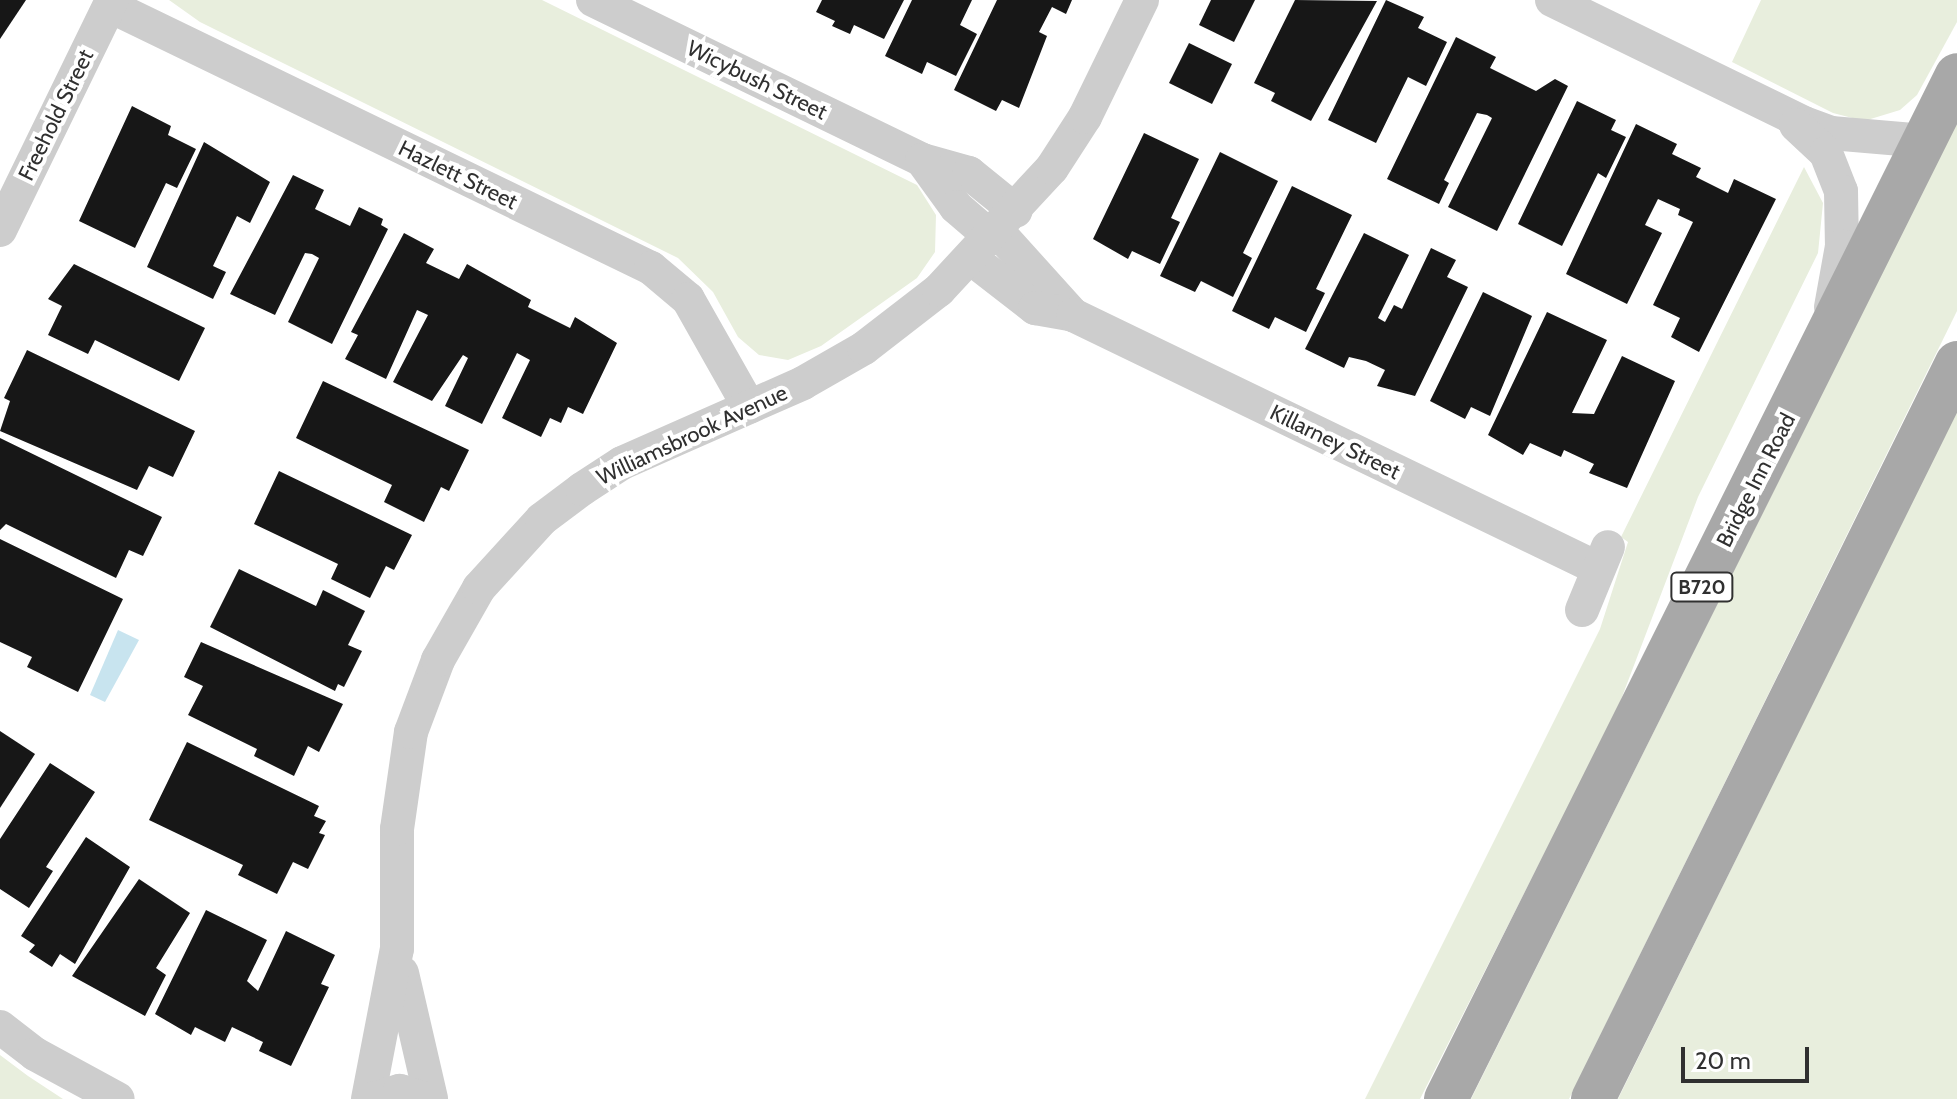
<!DOCTYPE html>
<style>
body{margin:0}
#map{position:relative;width:1957px;height:1099px;overflow:hidden;background:#fff;font-family:Cabin,sans-serif}
div>[style]{position:absolute}
[style*='--x']{left:calc(var(--x)*1px);top:calc(var(--y)*1px);width:calc(var(--w)*1px);rotate:calc(var(--a)*1deg)}
.green>*{inset:0;background:#e8eedd}
.water>*{inset:0;background:#c8e4ef}
.building>*{inset:0;background:#171717}
.street>*{height:34px;margin:-17px;padding:0 17px;transform-origin:17px;border-radius:17px;background:#cdcdcd}
.primary>*{height:44px;margin:-22px;padding:0 22px;transform-origin:22px;border-radius:22px;background:#a8a8a8}
span{translate:-50% -50%;white-space:nowrap;text-align:center;line-height:1.15;-webkit-text-stroke:8px #fff;paint-order:stroke}
.shield-label span{padding:2px 6px;background:#fff;border:2px solid;border-radius:6px;-webkit-text-stroke-width:0}
.shield-label{font-size:20px;color:#303030;font-weight:700}
.street-label{font-size:22px;color:#303030}
.scale{position:absolute;left:1681px;top:1047px;width:128px;height:36px;box-sizing:border-box;border:4px solid #303030;border-top:0;padding-left:10px;font-size:24px;line-height:28px;white-space:nowrap;color:#303030;-webkit-text-stroke:6px #fff;paint-order:stroke}
</style>
<div id="map">
<div class="green">
<i style="clip-path:polygon(169px 0,542px 0,917px 185px,936px 215px,935px 252px,917px 278px,821px 346px,788px 360px,759px 355px,738px 337px,713px 292px,678px 258px,200px 22px)"></i>
<i style="clip-path:polygon(1761px 0,1957px 0,1957px 22px,1917px 95px,1900px 110px,1864px 121px,1833px 113px,1732px 62px)"></i>
<i style="clip-path:polygon(1957px 122px,1957px 311px,1569px 1099px,1471px 1099px)"></i>
<i style="clip-path:polygon(1804px 167px,1823px 203px,1818px 253px,1698px 497px,1617px 710px,1420px 1099px,1365px 1099px,1600px 629px,1628px 542px,1621px 537px)"></i>
<i style="clip-path:polygon(1957px 410px,1957px 1099px,1618px 1099px)"></i>
<i style="clip-path:polygon(0 1055px,28px 1076px,63px 1099px,0 1099px)"></i>
</div>
<div class="water">
<i style="clip-path:polygon(118px 630px,139px 640px,105px 702px,90px 695px)"></i>
</div>
<div class="building">
<i style="clip-path:polygon(0 0,26px 0,0 39px)"></i>
<i style="clip-path:polygon(822px 0,904px 0,884px 39px,854px 25px,850px 34px,832px 26px,835px 21px,816px 12px)"></i>
<i style="clip-path:polygon(912px 0,972px 0,960px 25px,977px 34px,956px 76px,927px 62px,922px 74px,885px 56px)"></i>
<i style="clip-path:polygon(997px 0,1072px 0,1066px 14px,1052px 7px,1039px 32px,1047px 36px,1019px 108px,1002px 100px,996px 111px,954px 90px)"></i>
<i style="clip-path:polygon(1211px 0,1255px 0,1234px 42px,1199px 25px)"></i>
<i style="clip-path:polygon(1295px 0,1377px 1px,1311px 121px,1271px 101px,1275px 93px,1254px 83px)"></i>
<i style="clip-path:polygon(1386px 0,1424px 17px,1418px 28px,1447px 42px,1426px 86px,1408px 77px,1376px 143px,1328px 120px)"></i>
<i style="clip-path:polygon(1456px 37px,1496px 57px,1490px 68px,1536px 91px,1555px 79px,1568px 86px,1497px 231px,1448px 207px,1492px 118px,1487px 115px,1477px 113px,1444px 180px,1449px 183px,1439px 204px,1387px 179px)"></i>
<i style="clip-path:polygon(1189px 43px,1232px 64px,1212px 104px,1169px 83px)"></i>
<i style="clip-path:polygon(1577px 101px,1616px 120px,1611px 130px,1626px 137px,1606px 178px,1598px 173px,1562px 246px,1518px 224px)"></i>
<i style="clip-path:polygon(132px 106px,171px 126px,168px 135px,196px 149px,177px 188px,166px 183px,135px 248px,79px 221px)"></i>
<i style="clip-path:polygon(1636px 124px,1677px 144px,1672px 154px,1701px 168px,1696px 177px,1728px 193px,1734px 179px,1776px 199px,1699px 352px,1671px 337px,1680px 318px,1653px 305px,1693px 222px,1678px 215px,1680px 209px,1658px 199px,1645px 225px,1662px 233px,1627px 304px,1566px 274px)"></i>
<i style="clip-path:polygon(1144px 133px,1199px 159px,1171px 218px,1180px 222px,1160px 264px,1132px 251px,1128px 259px,1093px 239px)"></i>
<i style="clip-path:polygon(204px 142px,270px 182px,250px 223px,237px 216px,213px 266px,226px 272px,213px 299px,147px 267px)"></i>
<i style="clip-path:polygon(1220px 152px,1278px 181px,1243px 253px,1252px 258px,1233px 297px,1201px 281px,1195px 292px,1160px 276px)"></i>
<i style="clip-path:polygon(293px 175px,324px 190px,315px 209px,350px 226px,359px 207px,383px 219px,381px 225px,388px 229px,332px 344px,288px 322px,319px 258px,312px 254px,305px 253px,275px 315px,230px 294px)"></i>
<i style="clip-path:polygon(1292px 186px,1352px 215px,1316px 289px,1325px 293px,1306px 332px,1275px 317px,1269px 329px,1232px 311px)"></i>
<i style="clip-path:polygon(404px 233px,434px 249px,426px 263px,459px 279px,467px 264px,531px 300px,528px 307px,570px 328px,575px 317px,617px 343px,583px 414px,568px 407px,561px 423px,550px 418px,541px 437px,502px 418px,530px 360px,517px 353px,482px 424px,445px 406px,468px 358px,463px 355px,432px 401px,393px 382px,428px 315px,417px 310px,386px 379px,345px 359px,358px 335px,351px 332px)"></i>
<i style="clip-path:polygon(1364px 233px,1409px 255px,1378px 318px,1385px 322px,1394px 305px,1402px 309px,1431px 248px,1456px 260px,1447px 277px,1468px 287px,1415px 396px,1377px 386px,1385px 370px,1366px 361px,1349px 357px,1344px 368px,1305px 349px)"></i>
<i style="clip-path:polygon(74px 264px,205px 328px,179px 381px,95px 340px,88px 354px,48px 335px,62px 306px,48px 299px)"></i>
<i style="clip-path:polygon(1483px 292px,1532px 316px,1490px 416px,1471px 407px,1465px 419px,1430px 401px)"></i>
<i style="clip-path:polygon(1547px 312px,1607px 340px,1572px 413px,1594px 414px,1622px 356px,1675px 381px,1627px 488px,1589px 473px,1594px 464px,1564px 450px,1561px 457px,1530px 443px,1523px 455px,1488px 435px)"></i>
<i style="clip-path:polygon(27px 350px,195px 431px,173px 477px,149px 466px,137px 490px,0 431px,10px 401px,4px 398px)"></i>
<i style="clip-path:polygon(323px 381px,469px 450px,449px 491px,441px 487px,424px 522px,384px 502px,392px 485px,296px 438px)"></i>
<i style="clip-path:polygon(0 438px,162px 517px,143px 556px,129px 550px,116px 578px,6px 524px,0 530px)"></i>
<i style="clip-path:polygon(279px 471px,412px 535px,394px 570px,386px 566px,370px 598px,331px 579px,338px 564px,254px 524px)"></i>
<i style="clip-path:polygon(0 539px,123px 599px,78px 692px,27px 667px,32px 657px,0 642px)"></i>
<i style="clip-path:polygon(239px 569px,316px 606px,323px 590px,365px 611px,348px 645px,362px 651px,344px 687px,338px 684px,335px 691px,210px 627px)"></i>
<i style="clip-path:polygon(201px 642px,343px 704px,319px 752px,308px 746px,294px 776px,254px 756px,257px 749px,188px 715px,203px 686px,184px 677px)"></i>
<i style="clip-path:polygon(0 731px,35px 754px,0 808px)"></i>
<i style="clip-path:polygon(187px 742px,319px 806px,314px 816px,326px 821px,319px 833px,325px 835px,308px 869px,293px 862px,277px 894px,238px 875px,243px 865px,149px 820px)"></i>
<i style="clip-path:polygon(50px 763px,95px 792px,46px 867px,53px 871px,29px 908px,0 889px,0 839px)"></i>
<i style="clip-path:polygon(86px 837px,130px 867px,75px 964px,60px 954px,52px 967px,29px 952px,35px 945px,21px 936px)"></i>
<i style="clip-path:polygon(139px 879px,190px 913px,156px 968px,166px 975px,145px 1016px,72px 976px)"></i>
<i style="clip-path:polygon(206px 910px,267px 940px,247px 981px,258px 991px,286px 931px,335px 955px,321px 984px,329px 987px,291px 1066px,259px 1051px,263px 1042px,232px 1027px,225px 1042px,195px 1027px,191px 1035px,155px 1014px)"></i>
</div>
<div class="street">
<i style="--x:593;--y:0;--w:366;--a:25.9"></i>
<i style="--x:922;--y:160;--w:49;--a:15.5"></i>
<i style="--x:969;--y:173;--w:60;--a:39"></i>
<i style="--x:1552;--y:0;--w:280;--a:26"></i>
<i style="--x:1804;--y:123;--w:29;--a:20"></i>
<i style="--x:1831;--y:133;--w:94;--a:4.9"></i>
<i style="--x:110;--y:6;--w:601;--a:25.84"></i>
<i style="--x:651;--y:268;--w:48;--a:40"></i>
<i style="--x:688;--y:299;--w:124;--a:60.5"></i>
<i style="--x:1796;--y:125;--w:41;--a:43"></i>
<i style="--x:1826;--y:153;--w:41;--a:68.5"></i>
<i style="--x:1841;--y:191;--w:55;--a:89"></i>
<i style="--x:1842;--y:246;--w:62;--a:100.2"></i>
<i style="--x:922;--y:160;--w:58;--a:54.1"></i>
<i style="--x:956;--y:207;--w:48;--a:40.7"></i>
<i style="--x:0;--y:230;--w:256;--a:-64"></i>
<i style="--x:998;--y:232;--w:112;--a:47.9"></i>
<i style="--x:972;--y:259;--w:80;--a:37.9"></i>
<i style="--x:1035;--y:308;--w:39;--a:10"></i>
<i style="--x:1073;--y:315;--w:582;--a:25.77"></i>
<i style="--x:1582;--y:610;--w:68;--a:-67.6"></i>
<i style="--x:402;--y:973;--w:129;--a:77"></i>
<i style="--x:0;--y:1027;--w:44;--a:37.6"></i>
<i style="--x:35;--y:1054;--w:94;--a:28.5"></i>
<i style="--x:368;--y:1099;--w:153;--a:-79.1"></i>
<i style="--x:397;--y:949;--w:120;--a:-90"></i>
<i style="--x:397;--y:829;--w:98;--a:-81.8"></i>
<i style="--x:411;--y:732;--w:77;--a:-69.4"></i>
<i style="--x:438;--y:660;--w:83;--a:-60.3"></i>
<i style="--x:479;--y:588;--w:93;--a:-47.6"></i>
<i style="--x:542;--y:519;--w:50;--a:-36.9"></i>
<i style="--x:582;--y:489;--w:48;--a:-33"></i>
<i style="--x:622;--y:463;--w:198;--a:-23.8"></i>
<i style="--x:803;--y:383;--w:70;--a:-29.8"></i>
<i style="--x:864;--y:348;--w:95;--a:-37.7"></i>
<i style="--x:939;--y:290;--w:166;--a:-47.2"></i>
<i style="--x:1052;--y:168;--w:61;--a:-57.1"></i>
<i style="--x:1085;--y:117;--w:130;--a:-64"></i>
<i style="--x:373;--y:1099;--w:28;--a:-17"></i>
<i style="--x:400;--y:1091;--w:26;--a:18"></i>
</div>
<div class="primary">
<i style="--x:1446;--y:1099;--w:1144;--a:-63.48"></i>
<i style="--x:1593;--y:1099;--w:821;--a:-63.68"></i>
</div>
<div class="shield-label">
<span style="left:1702px;top:587px">B720</span>
</div>
<div class="street-label">
<span style="left:757px;top:80px;rotate:26deg">Wicybush Street</span>
<span style="left:56px;top:115px;rotate:-64deg">Freehold Street</span>
<span style="left:458px;top:175px;rotate:26deg">Hazlett Street</span>
<span style="left:692px;top:435px;rotate:-25deg">Williamsbrook Avenue</span>
<span style="left:1335px;top:442px;rotate:26deg">Killarney Street</span>
<span style="left:1756px;top:480px;rotate:-63deg">Bridge Inn Road</span>
</div>
<div class="scale">20 m</div>
</div>
